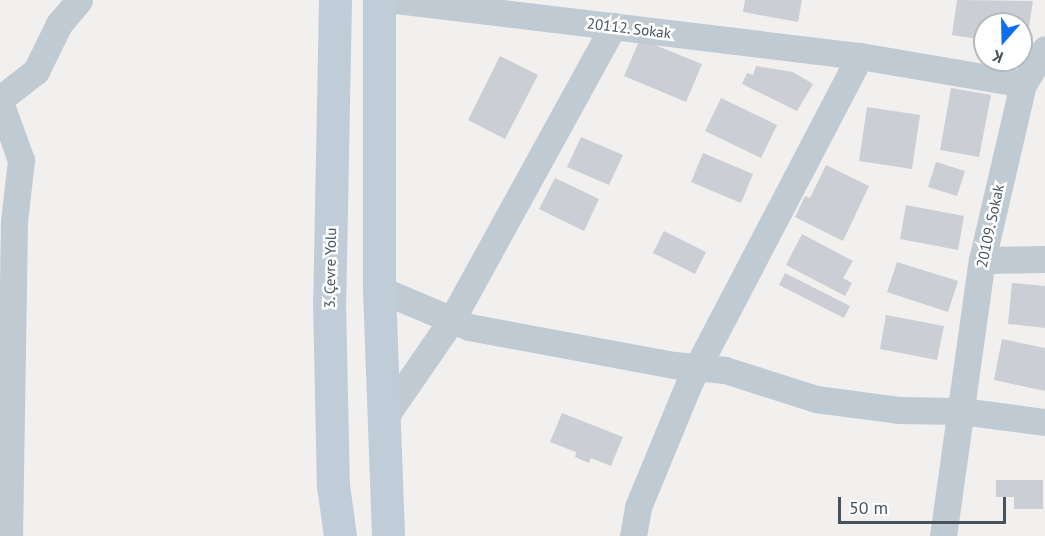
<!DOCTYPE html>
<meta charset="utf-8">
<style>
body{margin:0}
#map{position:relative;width:1045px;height:536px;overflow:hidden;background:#f2efef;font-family:"PT Sans",sans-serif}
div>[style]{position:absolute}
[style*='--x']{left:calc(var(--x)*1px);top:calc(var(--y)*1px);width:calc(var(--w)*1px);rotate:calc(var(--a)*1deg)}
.building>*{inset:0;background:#cbced4}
.minor>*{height:27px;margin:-13.5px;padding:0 13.5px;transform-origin:13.5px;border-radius:13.5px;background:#bfcad2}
.secondary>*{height:33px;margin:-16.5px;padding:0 16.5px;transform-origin:16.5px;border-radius:16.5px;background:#c1ccd9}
span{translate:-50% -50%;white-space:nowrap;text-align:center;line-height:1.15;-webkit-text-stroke:5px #fff;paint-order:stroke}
.street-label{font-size:15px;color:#46535e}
.north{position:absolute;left:973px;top:12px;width:60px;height:60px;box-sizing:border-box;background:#fff;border:2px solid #b5babf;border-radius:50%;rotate:200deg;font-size:16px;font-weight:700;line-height:24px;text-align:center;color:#46535e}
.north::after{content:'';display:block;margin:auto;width:21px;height:27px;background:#0e6fed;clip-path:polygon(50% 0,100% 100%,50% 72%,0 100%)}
.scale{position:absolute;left:838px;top:497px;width:168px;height:27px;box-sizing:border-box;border:3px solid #46535e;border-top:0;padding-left:8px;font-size:18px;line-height:21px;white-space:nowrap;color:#46535e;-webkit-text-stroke:4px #fff;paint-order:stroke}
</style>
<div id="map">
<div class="building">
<i style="clip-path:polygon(745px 0,802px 0,798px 22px,743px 12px)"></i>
<i style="clip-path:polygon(957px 0,1033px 1px,1026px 47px,1021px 46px,1021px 24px,985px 24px,985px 40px,952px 35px)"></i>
<i style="clip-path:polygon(640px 39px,702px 64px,686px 102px,624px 76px)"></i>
<i style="clip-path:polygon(500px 56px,538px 75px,505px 139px,468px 120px)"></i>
<i style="clip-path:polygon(756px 66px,793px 72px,813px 84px,797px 111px,742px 84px,747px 73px,753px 75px)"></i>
<i style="clip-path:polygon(951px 88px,991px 95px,979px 157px,940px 150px)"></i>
<i style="clip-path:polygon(721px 98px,777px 125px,761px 158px,705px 131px)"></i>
<i style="clip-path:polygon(867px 107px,920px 115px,912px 169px,859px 161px)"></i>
<i style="clip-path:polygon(581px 137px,623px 155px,609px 185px,567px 167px)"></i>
<i style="clip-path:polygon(703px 153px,753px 174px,741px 203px,691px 182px)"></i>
<i style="clip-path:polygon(936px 162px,965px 171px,957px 196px,928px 187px)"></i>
<i style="clip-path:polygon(826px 165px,869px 186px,843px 241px,795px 217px,805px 196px,810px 198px)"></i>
<i style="clip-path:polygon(555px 178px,599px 199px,584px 231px,539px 209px)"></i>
<i style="clip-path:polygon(906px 205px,964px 216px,958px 250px,900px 239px)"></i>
<i style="clip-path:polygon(664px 231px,706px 252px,695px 274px,653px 253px)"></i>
<i style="clip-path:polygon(802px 234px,853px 261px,843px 278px,852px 283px,845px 296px,786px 265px)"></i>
<i style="clip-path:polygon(897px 262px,958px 281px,948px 312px,887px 292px)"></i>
<i style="clip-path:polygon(785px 273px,850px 306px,844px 318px,779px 285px)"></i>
<i style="clip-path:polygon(1012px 283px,1045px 286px,1045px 328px,1008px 324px)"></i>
<i style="clip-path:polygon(886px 315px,944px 326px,937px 360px,880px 349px)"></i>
<i style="clip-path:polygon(1002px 339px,1045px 348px,1045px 391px,994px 380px)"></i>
<i style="clip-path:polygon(562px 413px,623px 437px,611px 466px,591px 458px,589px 463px,575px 457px,576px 452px,550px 442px)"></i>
<i style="clip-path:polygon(996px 480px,1043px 480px,1043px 509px,1014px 509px,1014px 497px,996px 497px)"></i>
</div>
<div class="minor">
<i style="--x:396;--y:0;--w:467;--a:6.9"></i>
<i style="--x:860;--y:56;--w:165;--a:9.7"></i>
<i style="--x:0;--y:99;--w:46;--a:-37.9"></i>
<i style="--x:36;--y:71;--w:52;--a:-63.9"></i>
<i style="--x:59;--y:24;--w:31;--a:-50"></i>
<i style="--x:0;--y:102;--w:62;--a:70.1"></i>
<i style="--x:21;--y:160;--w:61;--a:96.5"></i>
<i style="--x:14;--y:221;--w:315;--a:90.9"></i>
<i style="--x:982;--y:260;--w:63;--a:-0.9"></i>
<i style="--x:379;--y:289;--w:98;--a:22.9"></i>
<i style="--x:469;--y:327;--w:208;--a:10.5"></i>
<i style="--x:674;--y:365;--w:51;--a:5.6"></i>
<i style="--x:725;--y:370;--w:96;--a:17.7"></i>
<i style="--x:816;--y:399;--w:83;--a:7.6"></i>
<i style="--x:898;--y:410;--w:63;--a:0.9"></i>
<i style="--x:961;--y:411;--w:85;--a:7.5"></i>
<i style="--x:382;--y:421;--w:121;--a:-55.4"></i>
<i style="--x:451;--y:321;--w:337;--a:-61.2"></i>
<i style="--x:633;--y:536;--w:29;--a:-80"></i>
<i style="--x:638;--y:507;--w:134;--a:-67.6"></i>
<i style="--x:689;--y:383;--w:369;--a:-62.4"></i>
<i style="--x:943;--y:536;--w:279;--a:-82"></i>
<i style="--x:982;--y:260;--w:181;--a:-76.9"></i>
<i style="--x:1023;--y:84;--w:41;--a:-57.8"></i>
</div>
<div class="secondary">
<i style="--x:335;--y:0;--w:299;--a:91.1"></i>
<i style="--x:329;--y:299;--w:186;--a:88.8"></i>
<i style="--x:333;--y:485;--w:51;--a:82.2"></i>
<i style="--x:379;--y:0;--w:289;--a:90"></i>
<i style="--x:379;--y:289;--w:247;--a:87.9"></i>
</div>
<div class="street-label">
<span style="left:629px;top:28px;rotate:7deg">20112. Sokak</span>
<span style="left:990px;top:226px;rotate:-78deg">20109. Sokak</span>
<span style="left:330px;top:268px;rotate:-89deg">3. Çevre Yolu</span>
</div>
<div class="north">K</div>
<div class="scale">50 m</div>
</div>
